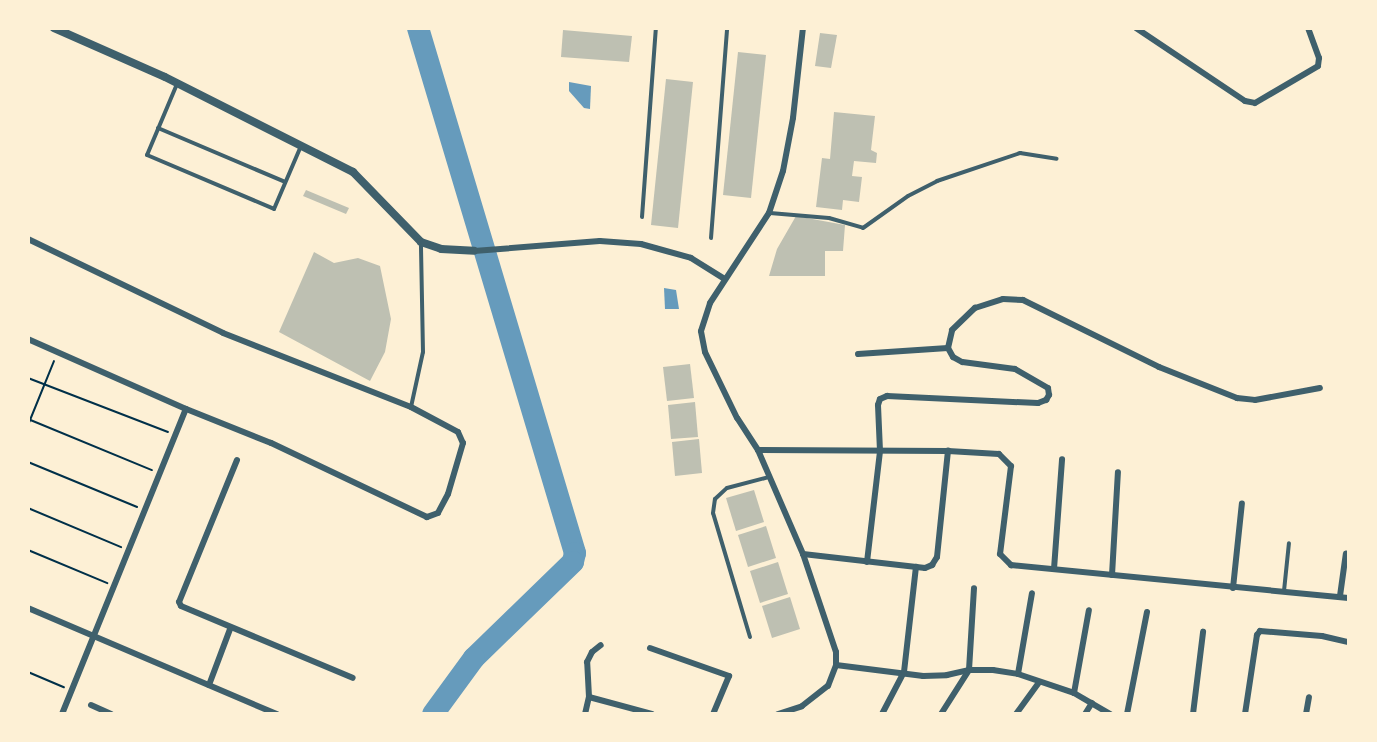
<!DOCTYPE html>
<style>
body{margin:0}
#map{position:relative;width:1377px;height:742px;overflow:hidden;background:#fdf0d5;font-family:"Source Sans 3",sans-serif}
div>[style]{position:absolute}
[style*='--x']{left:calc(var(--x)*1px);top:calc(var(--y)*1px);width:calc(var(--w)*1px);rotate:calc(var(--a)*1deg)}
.water>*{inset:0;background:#669bbc}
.river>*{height:22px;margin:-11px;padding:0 11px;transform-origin:11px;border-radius:11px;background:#669bbc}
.building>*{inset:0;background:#bec0b2}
.path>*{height:2px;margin:-1px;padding:0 1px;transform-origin:1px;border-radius:1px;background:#003049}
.service>*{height:4px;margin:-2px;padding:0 2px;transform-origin:2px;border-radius:2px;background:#3f606c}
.minor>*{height:6px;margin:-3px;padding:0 3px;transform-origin:3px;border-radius:3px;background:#3f606c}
.tertiary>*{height:8px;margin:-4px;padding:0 4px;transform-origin:4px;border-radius:4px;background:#3f606c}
span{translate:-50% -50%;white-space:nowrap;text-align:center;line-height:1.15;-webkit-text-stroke:5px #fdf0d5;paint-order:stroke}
.frame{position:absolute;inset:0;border:30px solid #fdf0d5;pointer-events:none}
</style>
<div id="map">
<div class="water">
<i style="clip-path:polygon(569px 82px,591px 86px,590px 109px,584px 108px,569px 91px)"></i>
<i style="clip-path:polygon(664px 288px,676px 290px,679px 309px,665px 309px)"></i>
</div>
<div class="river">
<i style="--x:418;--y:28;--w:548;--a:73.35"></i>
<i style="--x:575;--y:553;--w:9;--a:103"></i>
<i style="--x:573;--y:562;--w:138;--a:135.9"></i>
<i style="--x:474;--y:658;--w:69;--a:126.2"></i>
</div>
<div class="building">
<i style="clip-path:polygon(563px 30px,632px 36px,629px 62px,561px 57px)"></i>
<i style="clip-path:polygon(820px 33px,837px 35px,831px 68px,815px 66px)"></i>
<i style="clip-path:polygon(738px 52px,766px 55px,751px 198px,723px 195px)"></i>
<i style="clip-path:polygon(666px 79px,693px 82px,678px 228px,651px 225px)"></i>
<i style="clip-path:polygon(834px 112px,875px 116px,871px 150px,877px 153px,876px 163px,854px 161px,852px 176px,862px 177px,859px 202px,843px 200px,842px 210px,816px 207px,822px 158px,830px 159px)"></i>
<i style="clip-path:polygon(306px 190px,349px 208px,346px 214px,303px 196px)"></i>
<i style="clip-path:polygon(796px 216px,845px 225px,843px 251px,825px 251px,825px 276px,769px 276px,777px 249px)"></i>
<i style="clip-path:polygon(314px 252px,334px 263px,358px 258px,380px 266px,391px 319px,385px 352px,370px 381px,279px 332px)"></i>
<i style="clip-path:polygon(690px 364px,694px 398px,667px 401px,663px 367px)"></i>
<i style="clip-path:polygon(695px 402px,698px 437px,671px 439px,668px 405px)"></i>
<i style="clip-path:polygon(699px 439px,702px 473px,675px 476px,672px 442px)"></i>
<i style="clip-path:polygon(754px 490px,764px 522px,736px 531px,726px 498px)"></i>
<i style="clip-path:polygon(766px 526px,776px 558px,748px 567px,738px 535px)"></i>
<i style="clip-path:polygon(778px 562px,788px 594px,760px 603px,750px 571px)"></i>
<i style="clip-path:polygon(790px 597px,800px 629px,772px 638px,762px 606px)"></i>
</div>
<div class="path">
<i style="--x:28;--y:378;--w:150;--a:21.1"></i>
<i style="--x:28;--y:419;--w:134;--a:22.4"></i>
<i style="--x:28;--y:425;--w:69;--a:-67.9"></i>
<i style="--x:28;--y:462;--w:118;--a:22.4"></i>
<i style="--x:28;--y:508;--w:101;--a:22.8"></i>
<i style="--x:28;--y:550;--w:86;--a:22.7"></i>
<i style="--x:28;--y:672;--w:39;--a:23"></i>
</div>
<div class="service">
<i style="--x:177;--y:84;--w:77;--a:112.9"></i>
<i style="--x:147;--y:155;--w:138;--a:23"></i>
<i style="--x:274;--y:209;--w:69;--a:-66.8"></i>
<i style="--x:158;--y:128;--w:138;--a:23"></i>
<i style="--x:770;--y:213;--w:59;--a:4.8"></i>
<i style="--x:829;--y:218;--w:35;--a:16"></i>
<i style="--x:863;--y:228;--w:55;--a:-35.4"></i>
<i style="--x:908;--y:196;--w:33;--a:-27"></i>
<i style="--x:937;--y:181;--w:88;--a:-18.6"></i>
<i style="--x:1020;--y:153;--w:37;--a:9"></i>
<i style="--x:642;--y:217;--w:190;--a:-85.8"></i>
<i style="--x:711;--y:238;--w:211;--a:-85.6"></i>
<i style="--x:411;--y:407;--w:56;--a:-77.7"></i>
<i style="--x:423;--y:352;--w:109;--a:-91.1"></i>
<i style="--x:1284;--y:591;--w:48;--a:-84.1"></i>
<i style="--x:750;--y:637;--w:129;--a:-106.6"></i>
<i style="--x:713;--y:513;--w:14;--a:-82"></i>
<i style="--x:715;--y:499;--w:16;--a:-43"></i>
<i style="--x:727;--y:488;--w:43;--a:-14.7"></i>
</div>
<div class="minor">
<i style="--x:1136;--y:28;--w:131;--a:33.8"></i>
<i style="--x:1245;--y:101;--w:10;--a:11"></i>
<i style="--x:1255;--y:103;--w:73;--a:-30.4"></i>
<i style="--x:1318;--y:66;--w:8;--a:-83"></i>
<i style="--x:1319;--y:58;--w:32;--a:-110"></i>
<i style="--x:28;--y:239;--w:216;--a:25.7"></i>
<i style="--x:223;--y:333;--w:202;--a:21.5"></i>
<i style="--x:411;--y:407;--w:53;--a:28"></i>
<i style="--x:458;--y:432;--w:12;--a:66"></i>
<i style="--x:463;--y:443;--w:53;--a:106.4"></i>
<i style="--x:448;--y:494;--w:21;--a:118"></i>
<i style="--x:438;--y:513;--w:12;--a:160"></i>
<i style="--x:427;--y:517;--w:173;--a:-154.6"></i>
<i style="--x:271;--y:443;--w:92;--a:-158.2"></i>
<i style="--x:186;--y:409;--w:173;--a:-156.1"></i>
<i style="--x:474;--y:251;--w:126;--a:-4.5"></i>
<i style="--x:600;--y:241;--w:41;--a:4.2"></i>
<i style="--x:641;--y:244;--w:52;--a:15.6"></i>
<i style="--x:691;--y:258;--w:39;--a:32"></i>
<i style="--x:858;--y:354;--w:90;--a:-3.8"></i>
<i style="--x:758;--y:450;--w:190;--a:0.3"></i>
<i style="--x:948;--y:451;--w:51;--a:3.4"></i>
<i style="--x:999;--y:454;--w:17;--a:45"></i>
<i style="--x:1011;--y:466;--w:89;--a:97.1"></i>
<i style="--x:1000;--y:554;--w:16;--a:45"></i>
<i style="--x:1011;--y:565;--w:339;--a:5.6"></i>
<i style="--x:237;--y:460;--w:153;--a:112.2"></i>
<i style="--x:179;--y:602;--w:4;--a:63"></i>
<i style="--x:181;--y:606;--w:186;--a:22.7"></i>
<i style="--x:803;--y:554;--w:123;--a:6.5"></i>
<i style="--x:925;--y:568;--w:8;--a:-23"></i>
<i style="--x:932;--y:565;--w:9;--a:-58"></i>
<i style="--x:937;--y:557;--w:107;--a:-84.1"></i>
<i style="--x:867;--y:562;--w:112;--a:-83.3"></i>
<i style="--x:880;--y:451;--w:46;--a:-92.5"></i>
<i style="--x:878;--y:405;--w:6;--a:-72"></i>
<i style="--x:880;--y:399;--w:8;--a:-23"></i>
<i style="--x:887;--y:396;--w:151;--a:2.7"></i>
<i style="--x:1038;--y:403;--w:9;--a:-21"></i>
<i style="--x:1046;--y:400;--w:6;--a:-59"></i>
<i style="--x:1049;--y:395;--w:7;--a:-98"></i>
<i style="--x:1048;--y:388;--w:38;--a:-150"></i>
<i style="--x:1015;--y:369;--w:53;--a:-172.5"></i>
<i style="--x:962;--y:362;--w:10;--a:-151"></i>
<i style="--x:953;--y:357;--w:10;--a:-119"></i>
<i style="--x:948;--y:348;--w:18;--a:-77"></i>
<i style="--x:952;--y:330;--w:32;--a:-44"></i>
<i style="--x:975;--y:308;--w:29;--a:-18"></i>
<i style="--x:1003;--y:299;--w:20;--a:3"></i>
<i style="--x:1023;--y:300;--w:152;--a:26.2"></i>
<i style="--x:1159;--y:367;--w:84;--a:21.7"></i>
<i style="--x:1237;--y:398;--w:18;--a:6"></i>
<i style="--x:1255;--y:400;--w:66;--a:-10.5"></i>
<i style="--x:1054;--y:569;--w:110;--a:-85.8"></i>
<i style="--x:1112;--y:575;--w:103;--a:-86.7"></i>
<i style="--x:1233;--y:588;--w:85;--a:-84"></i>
<i style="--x:1340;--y:596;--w:43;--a:-82.1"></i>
<i style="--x:28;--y:608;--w:271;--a:23.1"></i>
<i style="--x:650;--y:648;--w:84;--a:19.5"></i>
<i style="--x:729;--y:676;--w:41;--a:112.8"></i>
<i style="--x:836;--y:665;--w:88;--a:7.2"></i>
<i style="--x:923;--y:676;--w:24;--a:-2"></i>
<i style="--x:947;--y:675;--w:23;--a:-13"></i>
<i style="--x:969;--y:670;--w:24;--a:0"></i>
<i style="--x:993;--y:670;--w:25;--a:9"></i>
<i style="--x:1018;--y:674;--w:59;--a:18.7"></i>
<i style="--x:1074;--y:693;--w:42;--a:30.3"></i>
<i style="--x:1018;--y:674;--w:82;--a:-80.2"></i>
<i style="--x:209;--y:685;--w:60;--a:-69.4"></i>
<i style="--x:1074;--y:693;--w:84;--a:-79.8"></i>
<i style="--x:589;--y:697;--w:65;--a:15.1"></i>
<i style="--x:91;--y:705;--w:22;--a:24"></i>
<i style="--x:62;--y:714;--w:329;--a:-67.9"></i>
<i style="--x:585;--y:714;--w:17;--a:-77"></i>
<i style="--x:589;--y:697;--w:35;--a:-93"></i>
<i style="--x:587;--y:662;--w:11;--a:-63"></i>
<i style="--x:592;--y:652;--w:11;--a:-38"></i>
<i style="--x:778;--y:714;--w:25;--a:-18"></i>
<i style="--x:802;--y:706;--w:33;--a:-38"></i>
<i style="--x:828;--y:686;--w:22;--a:-69"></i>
<i style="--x:836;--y:665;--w:13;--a:-90"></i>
<i style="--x:836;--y:652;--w:103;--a:-108.6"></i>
<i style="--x:803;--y:554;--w:113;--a:-113.4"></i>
<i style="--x:758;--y:450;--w:38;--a:-123"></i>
<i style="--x:737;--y:418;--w:73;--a:-115.9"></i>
<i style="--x:705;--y:352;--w:21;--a:-101"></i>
<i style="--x:701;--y:331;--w:29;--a:-72"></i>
<i style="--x:710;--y:303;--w:108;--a:-56.8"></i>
<i style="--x:769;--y:213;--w:44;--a:-71.6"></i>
<i style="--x:783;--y:171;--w:54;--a:-79.3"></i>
<i style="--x:793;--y:118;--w:91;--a:-83.7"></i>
<i style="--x:882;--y:714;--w:47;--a:-62.4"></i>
<i style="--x:904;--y:672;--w:106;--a:-83.5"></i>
<i style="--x:941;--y:714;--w:52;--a:-57.5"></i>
<i style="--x:969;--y:670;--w:82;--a:-86.5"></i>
<i style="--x:1016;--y:714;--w:39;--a:-54"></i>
<i style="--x:1085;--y:714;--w:13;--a:-58"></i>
<i style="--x:1127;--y:714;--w:104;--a:-78.9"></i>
<i style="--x:1193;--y:714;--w:83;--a:-83"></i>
<i style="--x:1245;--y:714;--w:80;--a:-81.4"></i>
<i style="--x:1257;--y:635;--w:5;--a:-53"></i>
<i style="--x:1260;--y:631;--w:62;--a:4.6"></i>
<i style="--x:1322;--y:636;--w:27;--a:13"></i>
<i style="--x:1306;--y:714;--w:17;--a:-80"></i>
</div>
<div class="tertiary">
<i style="--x:54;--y:28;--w:121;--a:23.8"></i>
<i style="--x:165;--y:77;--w:211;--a:26.8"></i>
<i style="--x:353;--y:172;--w:98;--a:45.8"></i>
<i style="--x:421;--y:242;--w:21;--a:19"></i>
<i style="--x:441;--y:249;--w:33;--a:3"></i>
</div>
<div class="frame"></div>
</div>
